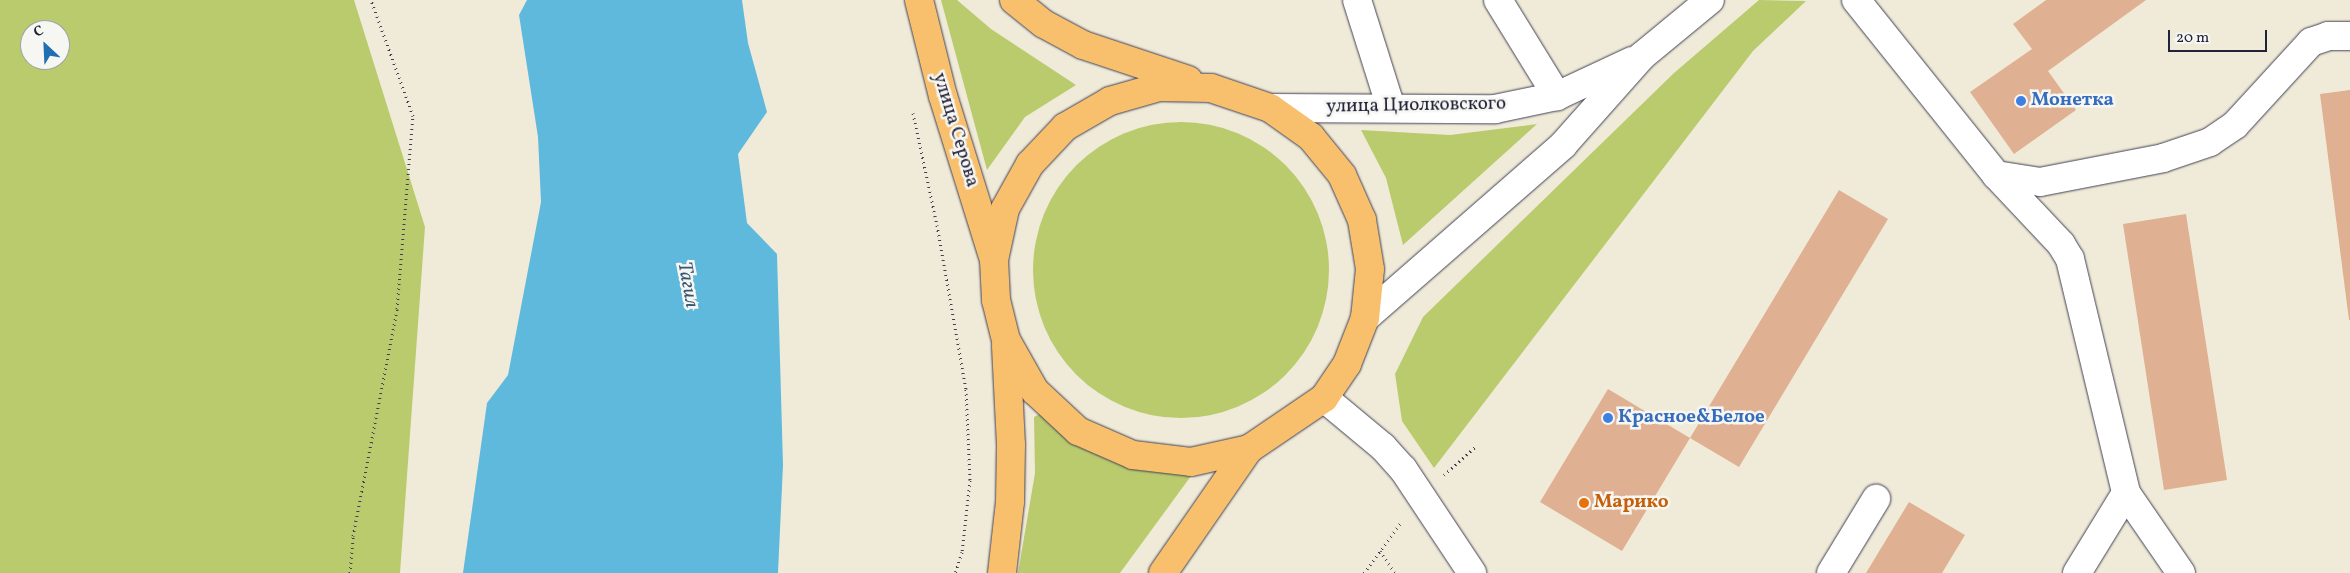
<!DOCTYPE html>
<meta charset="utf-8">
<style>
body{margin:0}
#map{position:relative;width:2350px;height:573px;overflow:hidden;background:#f0ebd8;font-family:Vollkorn,serif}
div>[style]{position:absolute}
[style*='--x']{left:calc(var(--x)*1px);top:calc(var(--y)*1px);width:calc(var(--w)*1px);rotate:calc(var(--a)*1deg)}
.green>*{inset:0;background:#bacb6e}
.round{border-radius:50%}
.water>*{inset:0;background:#5fb9dd}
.building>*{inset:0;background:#dfb092}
.path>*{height:3px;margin-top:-1.5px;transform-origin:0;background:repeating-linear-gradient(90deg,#414053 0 1px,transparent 0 5px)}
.roads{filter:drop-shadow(0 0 1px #414053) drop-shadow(0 0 1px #414053)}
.minor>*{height:28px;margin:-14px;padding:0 14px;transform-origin:14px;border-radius:14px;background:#fff}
.major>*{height:28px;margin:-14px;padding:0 14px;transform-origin:14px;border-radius:14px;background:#f8bf6c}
.dots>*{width:14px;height:14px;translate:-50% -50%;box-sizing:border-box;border:2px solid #f6f6f2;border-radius:50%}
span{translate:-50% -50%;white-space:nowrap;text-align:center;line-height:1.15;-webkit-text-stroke:5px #f6f6f2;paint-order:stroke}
.shop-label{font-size:19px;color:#366cbe;font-weight:700}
.left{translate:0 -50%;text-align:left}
.street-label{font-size:19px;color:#22223b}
.food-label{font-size:19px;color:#c56008;font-weight:700}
.water-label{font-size:20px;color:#375774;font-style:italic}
.north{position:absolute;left:20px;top:20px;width:50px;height:50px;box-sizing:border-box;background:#f6f6f2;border:1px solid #a1a1a9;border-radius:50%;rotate:335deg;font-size:14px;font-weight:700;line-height:20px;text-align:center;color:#22223b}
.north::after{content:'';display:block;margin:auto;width:18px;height:22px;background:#1f6fb2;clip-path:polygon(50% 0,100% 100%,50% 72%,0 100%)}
.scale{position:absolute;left:2168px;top:30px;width:99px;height:22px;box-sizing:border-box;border:2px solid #22223b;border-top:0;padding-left:6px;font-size:15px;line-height:18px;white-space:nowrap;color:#22223b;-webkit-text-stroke:4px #f6f6f2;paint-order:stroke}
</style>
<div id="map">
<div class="green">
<i style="clip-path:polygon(evenodd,0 0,354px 0,425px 227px,400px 573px,0 573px,0 0,30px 30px,60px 30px,60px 60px,30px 60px,30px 30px)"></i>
<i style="clip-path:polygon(941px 0,957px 0,991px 29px,1076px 85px,1025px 117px,987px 170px)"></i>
<i style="clip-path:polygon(1759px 0,1806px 1px,1753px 51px,1434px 468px,1402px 421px,1395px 374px,1423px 317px,1674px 73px)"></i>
<i class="round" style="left:1033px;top:122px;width:296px;height:296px"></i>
<i style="clip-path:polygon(1537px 124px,1403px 245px,1386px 178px,1361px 130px,1450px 135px)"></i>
<i style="clip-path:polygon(1047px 410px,1124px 460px,1191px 476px,1120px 573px,1018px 573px,1035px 473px,1034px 417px)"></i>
</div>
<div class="water">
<i style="clip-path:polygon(527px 0,742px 0,748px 43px,767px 112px,738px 154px,747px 223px,777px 254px,783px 465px,778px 573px,463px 573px,487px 403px,508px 375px,541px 202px,538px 137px,519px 15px)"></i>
</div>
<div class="building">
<i style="clip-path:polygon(2046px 0,2146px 0,2048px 71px,2076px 110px,2014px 154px,1970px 92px,2032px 49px,2013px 24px)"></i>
<i style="clip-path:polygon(2350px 90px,2350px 320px,2349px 320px,2320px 94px)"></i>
<i style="clip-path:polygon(1839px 190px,1888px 219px,1739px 467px,1690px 438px)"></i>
<i style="clip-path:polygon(2186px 214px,2227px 480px,2164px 490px,2123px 224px)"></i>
<i style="clip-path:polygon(1608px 389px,1690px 438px,1622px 551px,1540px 502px)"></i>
<i style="clip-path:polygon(1909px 502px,1965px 535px,1942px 573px,1866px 573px)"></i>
</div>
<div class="path">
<i style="--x:913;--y:113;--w:115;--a:77.9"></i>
<i style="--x:937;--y:225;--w:167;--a:80"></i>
<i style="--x:966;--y:389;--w:91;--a:87.5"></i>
<i style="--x:970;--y:480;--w:72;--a:96.3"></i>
<i style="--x:962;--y:552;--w:22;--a:108"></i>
<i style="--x:1444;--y:475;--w:42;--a:-42.1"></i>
<i style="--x:1380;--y:551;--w:27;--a:56"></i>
<i style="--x:350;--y:573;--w:37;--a:-85"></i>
<i style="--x:353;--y:536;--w:231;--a:-79"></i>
<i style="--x:397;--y:309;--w:194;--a:-85.3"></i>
<i style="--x:413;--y:116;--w:123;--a:-109.9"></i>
<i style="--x:1364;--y:573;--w:63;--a:-54"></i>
</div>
<div class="roads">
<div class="minor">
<i style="--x:1357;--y:0;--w:113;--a:72.5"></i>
<i style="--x:1498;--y:0;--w:113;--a:58.4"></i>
<i style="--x:1856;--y:0;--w:224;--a:51.3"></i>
<i style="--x:1996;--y:175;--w:95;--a:46.7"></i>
<i style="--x:2061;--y:244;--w:17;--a:59"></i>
<i style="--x:2070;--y:259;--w:241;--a:76.5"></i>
<i style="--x:2126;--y:493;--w:97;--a:55.5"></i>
<i style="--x:1270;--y:108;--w:225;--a:0.3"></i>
<i style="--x:1495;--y:109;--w:63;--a:-11.8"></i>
<i style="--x:1557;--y:96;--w:83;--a:-25"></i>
<i style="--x:1996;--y:175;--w:45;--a:9"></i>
<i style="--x:2040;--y:182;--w:125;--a:-11"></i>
<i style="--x:2163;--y:158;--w:50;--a:-18.8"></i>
<i style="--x:2210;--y:142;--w:30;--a:-34"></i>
<i style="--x:2235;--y:125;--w:113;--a:-47.5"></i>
<i style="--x:2311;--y:42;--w:18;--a:-19"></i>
<i style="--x:2328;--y:36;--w:22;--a:0"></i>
<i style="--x:1365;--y:318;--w:263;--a:-41.1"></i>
<i style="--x:1563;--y:145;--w:119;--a:-48.4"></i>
<i style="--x:1642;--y:56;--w:88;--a:-39.5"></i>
<i style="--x:1324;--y:398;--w:77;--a:39.7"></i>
<i style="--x:1383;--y:447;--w:30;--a:48"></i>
<i style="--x:1403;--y:469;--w:125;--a:56.4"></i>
<i style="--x:1831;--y:573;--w:87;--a:-58.7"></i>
<i style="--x:2077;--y:573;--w:94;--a:-58.5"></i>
</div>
<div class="major">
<i style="--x:919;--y:0;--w:99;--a:76"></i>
<i style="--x:943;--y:96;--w:172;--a:72.7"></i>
<i style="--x:994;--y:260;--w:40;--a:87.1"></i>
<i style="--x:996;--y:300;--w:41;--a:76"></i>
<i style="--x:1006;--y:340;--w:59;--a:60.4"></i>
<i style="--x:1035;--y:391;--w:59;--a:42.9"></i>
<i style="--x:1078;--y:431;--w:60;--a:23.6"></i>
<i style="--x:1133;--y:455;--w:58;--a:6.9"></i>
<i style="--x:1191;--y:462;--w:59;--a:-12.6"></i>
<i style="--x:1249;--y:449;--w:91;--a:-34.2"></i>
<i style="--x:1324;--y:398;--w:41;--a:-55.9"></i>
<i style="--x:1347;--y:364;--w:49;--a:-68.6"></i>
<i style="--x:1365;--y:318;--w:49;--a:-84.2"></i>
<i style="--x:1370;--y:269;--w:50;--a:-99.3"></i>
<i style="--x:1362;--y:220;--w:49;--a:-114"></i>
<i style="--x:1342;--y:175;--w:49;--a:-129.2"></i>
<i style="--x:1311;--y:137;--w:50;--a:-144.7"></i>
<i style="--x:1270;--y:108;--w:62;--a:-161.3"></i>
<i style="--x:1211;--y:88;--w:52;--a:-178.9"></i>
<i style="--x:1159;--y:87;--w:51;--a:164.1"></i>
<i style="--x:1110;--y:101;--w:52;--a:150"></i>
<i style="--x:1065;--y:127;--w:51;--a:133.4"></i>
<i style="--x:1030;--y:164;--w:51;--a:119.1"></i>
<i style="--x:1005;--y:209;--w:52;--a:102.2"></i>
<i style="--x:1014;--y:0;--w:38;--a:39"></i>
<i style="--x:1044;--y:24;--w:44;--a:28.3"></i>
<i style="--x:1083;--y:45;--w:111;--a:18.4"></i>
<i style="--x:1002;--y:573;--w:71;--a:-83.6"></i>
<i style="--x:1010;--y:502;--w:57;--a:-89"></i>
<i style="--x:1011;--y:445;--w:99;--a:-92.9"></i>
<i style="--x:1163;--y:573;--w:151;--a:-55.3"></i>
</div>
</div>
<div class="dots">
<i style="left:2021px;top:101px;background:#3f7fe0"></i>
<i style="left:1608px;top:418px;background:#3f7fe0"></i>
<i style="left:1584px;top:503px;background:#e8710a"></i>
</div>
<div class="shop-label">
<span class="left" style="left:2031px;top:101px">Монетка</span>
<span class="left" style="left:1618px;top:418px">Красное&amp;Белое</span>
</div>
<div class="street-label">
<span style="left:1416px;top:106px;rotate:-1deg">улица Циолковского</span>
<span style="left:955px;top:130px;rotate:73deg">улица Серова</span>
</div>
<div class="food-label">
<span class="left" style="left:1594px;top:503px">Марико</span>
</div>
<div class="water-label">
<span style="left:687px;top:285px;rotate:80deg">Тагил</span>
</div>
<div class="north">С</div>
<div class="scale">20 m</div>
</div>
